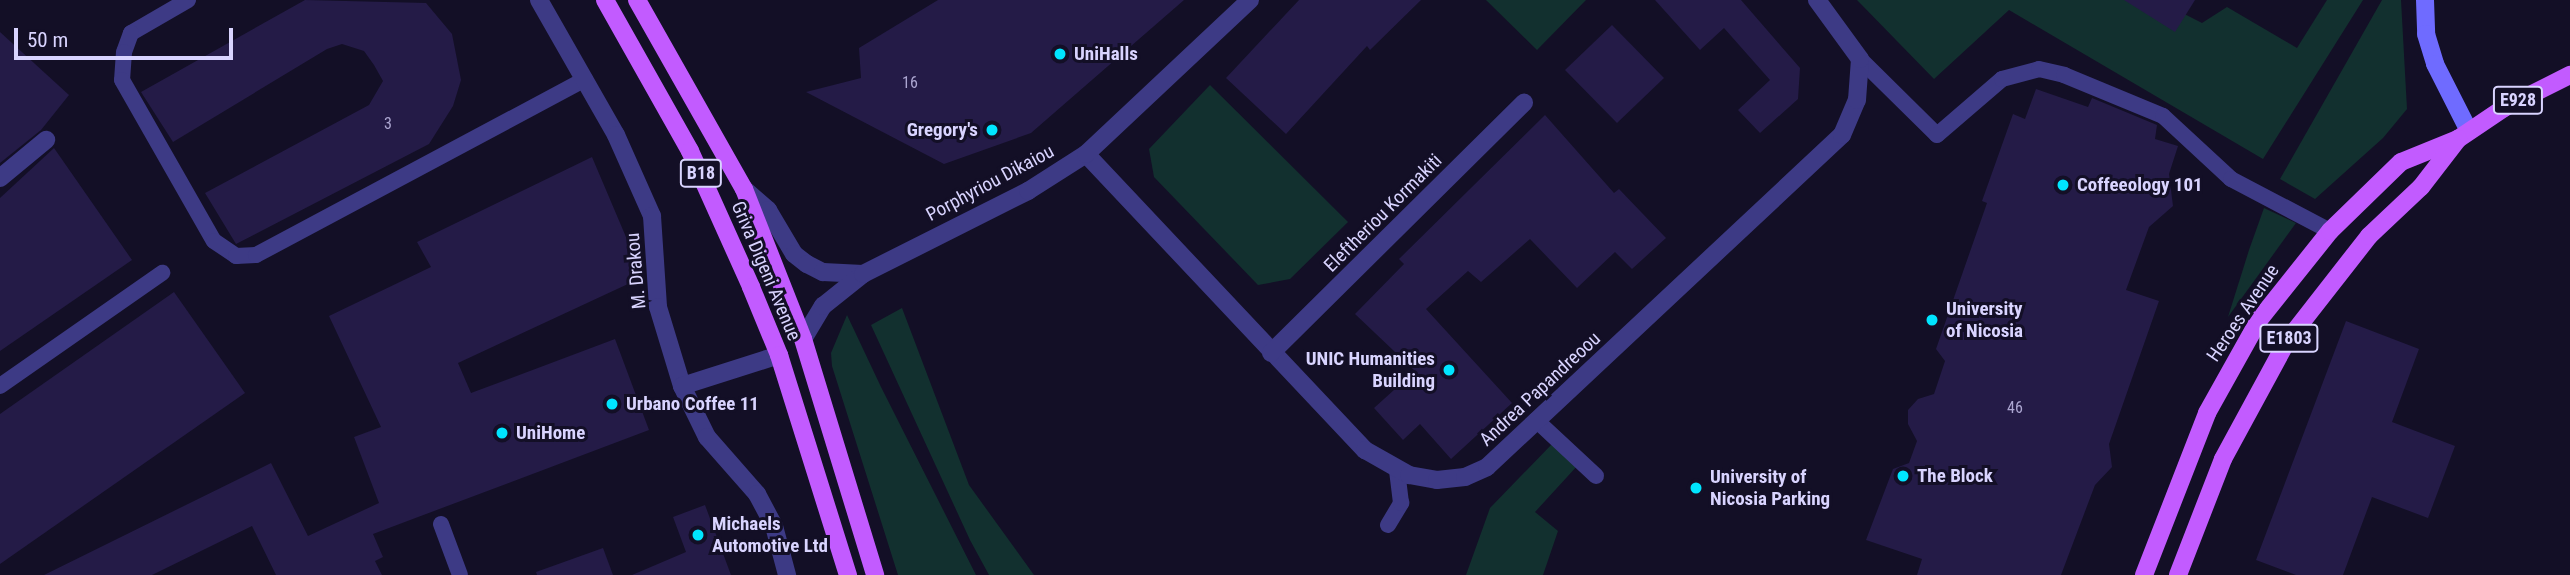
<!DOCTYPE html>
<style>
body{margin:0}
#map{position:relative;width:2570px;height:575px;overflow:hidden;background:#130f26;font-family:"Roboto Condensed",sans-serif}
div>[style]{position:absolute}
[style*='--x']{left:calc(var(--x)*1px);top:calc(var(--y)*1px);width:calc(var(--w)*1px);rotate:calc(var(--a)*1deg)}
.green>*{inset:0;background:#12302f}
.building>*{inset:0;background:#241b47}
.service>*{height:16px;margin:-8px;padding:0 8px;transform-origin:8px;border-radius:8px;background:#3d3a85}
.minor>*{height:18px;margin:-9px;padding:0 9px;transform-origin:9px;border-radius:9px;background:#3d3a85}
.secondary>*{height:18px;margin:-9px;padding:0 9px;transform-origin:9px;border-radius:9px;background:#6f6bff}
.primary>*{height:18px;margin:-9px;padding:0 9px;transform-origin:9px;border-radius:9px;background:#c25bff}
.dots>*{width:19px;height:19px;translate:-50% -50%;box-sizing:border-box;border:4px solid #130f26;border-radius:50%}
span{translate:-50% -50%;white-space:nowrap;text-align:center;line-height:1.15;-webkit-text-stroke:6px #130f26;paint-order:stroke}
.number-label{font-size:16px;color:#aca6d1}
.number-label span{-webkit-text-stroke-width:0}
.shield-label span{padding:2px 5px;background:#130f26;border:2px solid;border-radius:5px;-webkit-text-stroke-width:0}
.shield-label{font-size:18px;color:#d9d4ff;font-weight:700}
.poi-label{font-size:19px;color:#d9d4ff;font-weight:700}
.left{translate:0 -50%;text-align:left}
.right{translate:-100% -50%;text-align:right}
.street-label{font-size:19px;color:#d9d4ff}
.scale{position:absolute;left:14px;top:28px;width:219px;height:32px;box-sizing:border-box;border:4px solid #d9d4ff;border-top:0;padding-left:9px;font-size:21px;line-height:24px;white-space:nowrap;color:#d9d4ff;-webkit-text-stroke:5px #130f26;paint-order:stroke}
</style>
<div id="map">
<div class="green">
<i style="clip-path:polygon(1486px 0,1586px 0,1537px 50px)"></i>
<i style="clip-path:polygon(1857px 0,2157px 0,2202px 23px,2227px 7px,2297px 48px,2327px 0,2363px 0,2263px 159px,2009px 10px,1934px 79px)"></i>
<i style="clip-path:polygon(2382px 0,2401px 0,2407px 109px,2383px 138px,2315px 199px,2280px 179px)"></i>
<i style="clip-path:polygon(1210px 85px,1348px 222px,1290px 279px,1258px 285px,1154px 177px,1149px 149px)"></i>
<i style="clip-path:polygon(2264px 208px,2296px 223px,2228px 317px,2249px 250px)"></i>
<i style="clip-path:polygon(902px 308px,969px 485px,1034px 575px,989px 575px,970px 540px,871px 325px)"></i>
<i style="clip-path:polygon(847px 315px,881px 387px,976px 575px,898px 575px,832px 366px,831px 353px)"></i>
<i style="clip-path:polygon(1553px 443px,1578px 465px,1535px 512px,1558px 531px,1543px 575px,1466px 575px,1490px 508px)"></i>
</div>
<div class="building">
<i style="clip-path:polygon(305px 0,426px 3px,452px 34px,461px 80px,453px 106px,429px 144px,236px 244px,205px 193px,369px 105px,383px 81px,374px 65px,364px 51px,342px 44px,327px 49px,173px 142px,141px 92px)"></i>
<i style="clip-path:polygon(938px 0,1184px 0,1031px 133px,944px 164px,806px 92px,861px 78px,859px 48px)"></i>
<i style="clip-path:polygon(1299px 0,1421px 0,1370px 50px,1367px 46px,1286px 134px,1226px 78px)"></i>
<i style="clip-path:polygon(1655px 0,1741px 0,1800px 68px,1798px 99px,1760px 133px,1738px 110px,1770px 80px,1724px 28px,1700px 50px)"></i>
<i style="clip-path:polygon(2124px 0,2195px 0,2175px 32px)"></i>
<i style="clip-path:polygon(1612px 25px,1664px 78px,1617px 123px,1565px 70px)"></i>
<i style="clip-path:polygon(0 32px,69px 95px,41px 130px,0 163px)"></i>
<i style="clip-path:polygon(2036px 89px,2088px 107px,2092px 98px,2157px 125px,2155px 139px,2178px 146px,2169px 174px,2173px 206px,2149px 227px,2126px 290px,2159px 301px,2109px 444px,2112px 467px,2095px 485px,2061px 575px,1917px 575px,1922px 559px,1866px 540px,1893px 469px,1909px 463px,1917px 441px,1908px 424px,1908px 410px,1918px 399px,1934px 394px,1945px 361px,1936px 349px,1987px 203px,1982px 201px,2013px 114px,2025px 119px)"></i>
<i style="clip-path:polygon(1545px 115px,1614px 193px,1619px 189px,1666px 238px,1632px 269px,1615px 252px,1577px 288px,1530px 239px,1481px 282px,1468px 271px,1426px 309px,1512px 403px,1451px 459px,1420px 424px,1403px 440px,1374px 408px,1415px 371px,1355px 314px,1404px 264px,1399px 259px)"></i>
<i style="clip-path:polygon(54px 148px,132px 260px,0 351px,0 198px)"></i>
<i style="clip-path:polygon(592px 157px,643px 277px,458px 363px,471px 393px,615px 339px,649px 430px,373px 534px,383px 557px,375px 561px,382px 575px,276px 575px,252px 526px,152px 575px,44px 575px,271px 463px,308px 536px,379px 503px,354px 437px,381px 427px,329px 316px,431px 267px,417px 242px)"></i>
<i style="clip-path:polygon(174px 292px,245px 393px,0 564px,0 414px)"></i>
<i style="clip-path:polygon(2346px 321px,2419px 349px,2392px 422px,2455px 446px,2428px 518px,2372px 497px,2343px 575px,2296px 575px,2256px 560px)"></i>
<i style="clip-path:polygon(705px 505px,731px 575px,632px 575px,686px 552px,673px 517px)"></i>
<i style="clip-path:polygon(603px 548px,613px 575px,537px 575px,536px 572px)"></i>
</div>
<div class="service">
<i style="--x:188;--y:0;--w:66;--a:149.9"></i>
<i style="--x:131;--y:33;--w:20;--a:110"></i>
<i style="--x:124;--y:52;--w:28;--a:94"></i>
<i style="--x:122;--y:80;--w:185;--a:60.3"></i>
<i style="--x:214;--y:241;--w:27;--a:34"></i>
<i style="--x:236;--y:256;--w:20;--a:-3"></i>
<i style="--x:256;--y:255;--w:373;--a:-28.1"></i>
<i style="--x:1860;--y:59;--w:108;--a:44.6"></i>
<i style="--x:1937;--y:135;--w:86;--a:-40.7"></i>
<i style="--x:2002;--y:79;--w:38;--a:-15"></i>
<i style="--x:2039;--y:69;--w:26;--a:13"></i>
<i style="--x:2064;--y:75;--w:107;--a:22.5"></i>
<i style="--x:2163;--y:116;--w:93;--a:42.8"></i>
<i style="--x:2231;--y:179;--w:112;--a:27.7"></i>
<i style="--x:0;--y:386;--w:198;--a:-34.9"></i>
<i style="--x:1536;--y:420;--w:82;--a:43"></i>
<i style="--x:441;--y:524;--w:54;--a:69.6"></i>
<i style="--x:1388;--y:525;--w:26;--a:-59"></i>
<i style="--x:1401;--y:503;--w:34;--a:-97"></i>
</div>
<div class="minor">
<i style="--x:539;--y:0;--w:155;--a:60.3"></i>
<i style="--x:616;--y:135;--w:89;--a:66"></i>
<i style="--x:652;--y:216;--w:91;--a:86.2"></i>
<i style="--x:658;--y:307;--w:83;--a:73.1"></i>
<i style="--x:682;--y:386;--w:57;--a:63.9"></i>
<i style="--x:707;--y:437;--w:76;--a:48.7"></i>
<i style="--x:757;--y:494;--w:36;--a:62"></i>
<i style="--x:774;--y:526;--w:51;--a:75.1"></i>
<i style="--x:1086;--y:154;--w:407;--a:46.7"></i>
<i style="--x:1365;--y:450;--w:51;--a:29.6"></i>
<i style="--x:1409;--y:475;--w:28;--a:10"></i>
<i style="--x:1437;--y:480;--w:28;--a:-6"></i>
<i style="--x:1465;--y:477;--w:24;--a:-24"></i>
<i style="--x:1487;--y:467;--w:486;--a:-43.1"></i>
<i style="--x:1842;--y:135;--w:38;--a:-67"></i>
<i style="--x:1857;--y:100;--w:41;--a:-85.8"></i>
<i style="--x:1860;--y:59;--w:73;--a:-126.1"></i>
<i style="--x:0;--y:178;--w:60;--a:-39.6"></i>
<i style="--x:744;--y:189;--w:32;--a:41"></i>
<i style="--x:768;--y:210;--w:51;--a:59.4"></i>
<i style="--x:794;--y:254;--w:16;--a:38"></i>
<i style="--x:807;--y:264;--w:18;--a:27"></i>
<i style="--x:823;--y:272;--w:40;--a:2.9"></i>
<i style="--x:803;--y:339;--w:39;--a:-59"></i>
<i style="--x:823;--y:306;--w:51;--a:-38.7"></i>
<i style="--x:863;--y:274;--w:185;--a:-26.7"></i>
<i style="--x:1028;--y:191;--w:69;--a:-32.5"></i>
<i style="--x:1086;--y:154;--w:225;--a:-43.2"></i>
<i style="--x:1271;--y:353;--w:356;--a:-44.7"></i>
<i style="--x:682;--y:386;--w:102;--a:-17.7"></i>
</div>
<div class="secondary">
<i style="--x:2425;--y:0;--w:34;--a:88"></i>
<i style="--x:2426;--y:34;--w:31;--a:73"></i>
<i style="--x:2435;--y:64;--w:75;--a:63.1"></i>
</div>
<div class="primary">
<i style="--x:605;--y:0;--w:173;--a:60.6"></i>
<i style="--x:690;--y:151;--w:149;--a:65.8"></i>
<i style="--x:751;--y:287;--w:74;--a:67.6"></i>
<i style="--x:779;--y:355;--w:231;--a:72.6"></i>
<i style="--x:637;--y:0;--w:217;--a:60.5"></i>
<i style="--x:744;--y:189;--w:161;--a:68.5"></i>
<i style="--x:803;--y:339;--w:247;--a:73"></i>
<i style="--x:2144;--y:575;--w:174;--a:-68.7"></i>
<i style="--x:2207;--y:413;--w:107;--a:-60.8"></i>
<i style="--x:2259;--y:320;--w:114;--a:-51.4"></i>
<i style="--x:2330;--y:231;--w:99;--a:-44.2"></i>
<i style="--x:2401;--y:162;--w:61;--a:-22"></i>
<i style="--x:2458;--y:139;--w:55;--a:-34"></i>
<i style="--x:2504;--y:108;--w:74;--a:-26.6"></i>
<i style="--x:2178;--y:575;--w:124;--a:-68.8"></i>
<i style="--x:2223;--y:459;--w:134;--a:-61.5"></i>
<i style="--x:2287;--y:341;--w:133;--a:-52"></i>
<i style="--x:2369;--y:236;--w:71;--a:-43.3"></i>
<i style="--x:2421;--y:187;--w:61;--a:-52.4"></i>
</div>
<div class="dots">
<i style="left:1060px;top:54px;background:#00e5ff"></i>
<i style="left:992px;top:130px;background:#00e5ff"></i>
<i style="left:2063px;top:185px;background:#00e5ff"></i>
<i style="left:1932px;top:320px;background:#00e5ff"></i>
<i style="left:1449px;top:370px;background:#00e5ff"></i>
<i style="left:612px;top:404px;background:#00e5ff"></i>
<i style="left:502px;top:433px;background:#00e5ff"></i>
<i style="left:1903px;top:476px;background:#00e5ff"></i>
<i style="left:1696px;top:488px;background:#00e5ff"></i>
<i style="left:698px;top:535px;background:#00e5ff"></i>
</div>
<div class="number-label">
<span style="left:910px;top:83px">16</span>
<span style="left:388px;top:124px">3</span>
<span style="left:2015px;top:408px">46</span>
</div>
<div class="shield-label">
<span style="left:2518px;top:100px">E928</span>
<span style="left:701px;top:173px">B18</span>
<span style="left:2289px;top:338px">E1803</span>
</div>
<div class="poi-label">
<span class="left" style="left:1074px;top:54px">UniHalls</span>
<span class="right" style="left:978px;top:130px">Gregory's</span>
<span class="left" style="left:2077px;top:185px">Coffeeology 101</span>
<span class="left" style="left:1946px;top:320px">University<br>of Nicosia</span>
<span class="right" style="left:1435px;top:370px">UNIC Humanities<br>Building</span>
<span class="left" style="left:626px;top:404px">Urbano Coffee 11</span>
<span class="left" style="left:516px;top:433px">UniHome</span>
<span class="left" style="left:1917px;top:476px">The Block</span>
<span class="left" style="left:1710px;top:488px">University of<br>Nicosia Parking</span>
<span class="left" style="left:712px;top:535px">Michaels<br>Automotive Ltd</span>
</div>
<div class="street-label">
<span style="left:990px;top:183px;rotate:-28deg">Porphyriou Dikaiou</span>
<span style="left:1383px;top:213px;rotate:-45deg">Eleftheriou Kormakiti</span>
<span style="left:636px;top:271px;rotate:-95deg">M. Drakou</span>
<span style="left:766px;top:271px;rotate:67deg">Griva Digeni Avenue</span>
<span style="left:2243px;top:313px;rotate:-56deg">Heroes Avenue</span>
<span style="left:1540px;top:389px;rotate:-43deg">Andrea Papandreoou</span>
</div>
<div class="scale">50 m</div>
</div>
